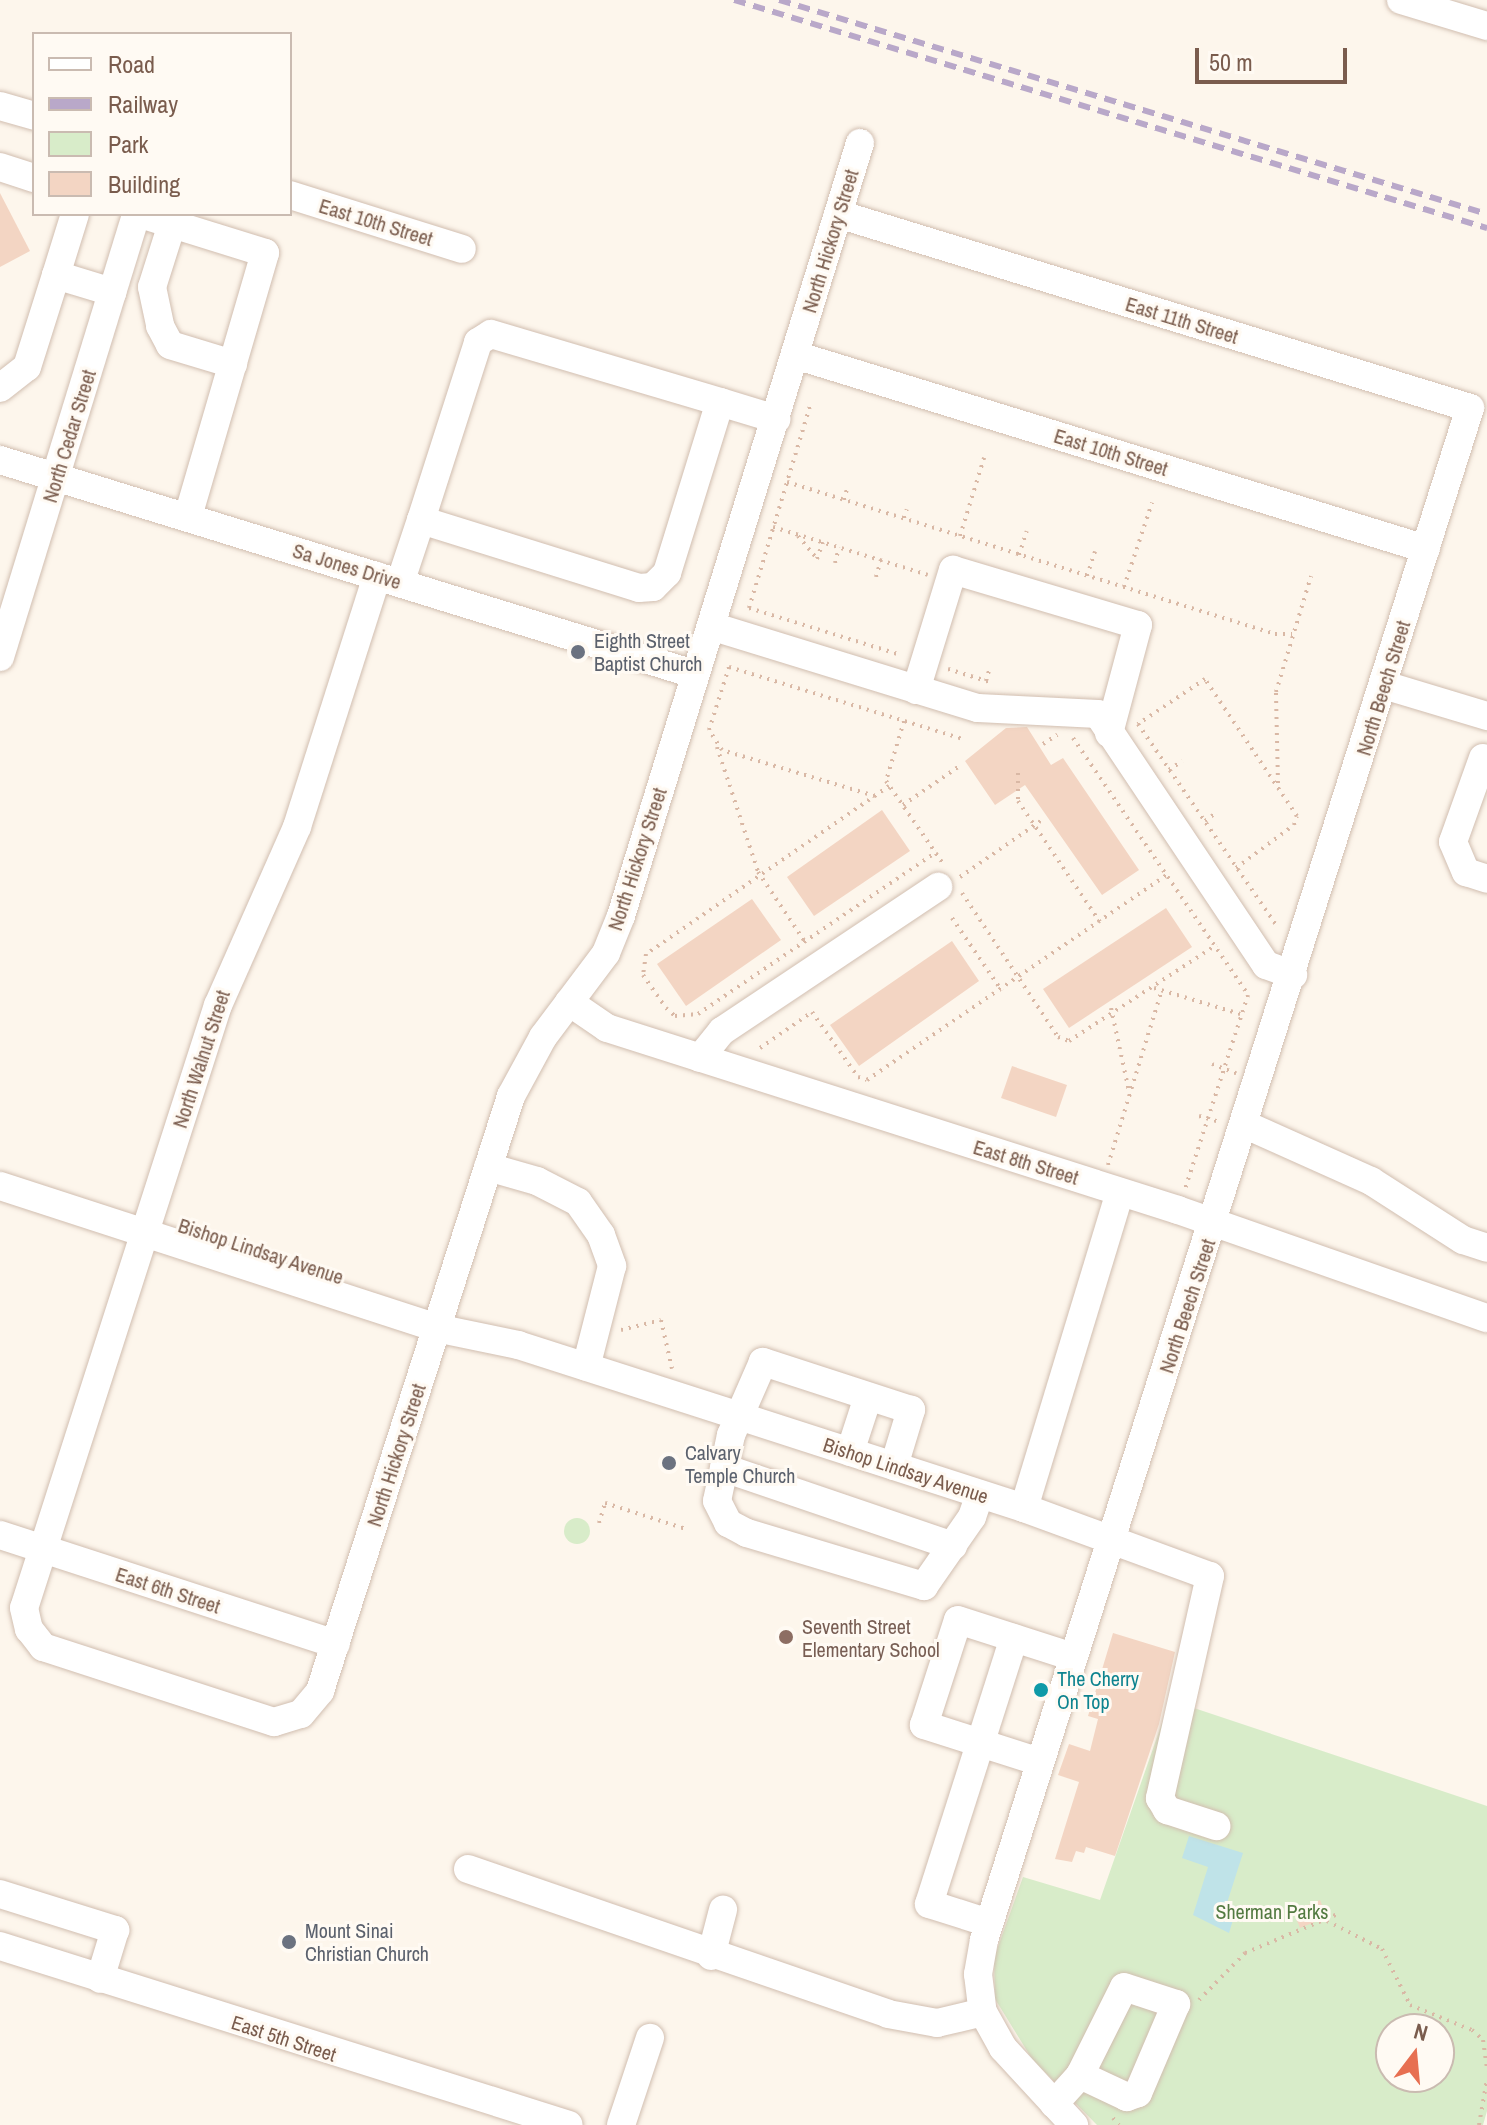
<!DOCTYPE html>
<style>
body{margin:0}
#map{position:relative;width:1487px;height:2125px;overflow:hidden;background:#fdf6ec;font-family:"Archivo Narrow",sans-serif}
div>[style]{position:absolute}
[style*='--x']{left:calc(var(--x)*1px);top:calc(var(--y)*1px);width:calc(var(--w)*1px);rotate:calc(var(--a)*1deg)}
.green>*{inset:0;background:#d8ecc9}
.round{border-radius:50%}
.water>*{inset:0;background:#bfe3e8}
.building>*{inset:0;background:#f3d5c3}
.path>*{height:4px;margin-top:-2px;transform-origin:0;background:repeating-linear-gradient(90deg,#d9b8a5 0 2px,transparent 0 8px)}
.roads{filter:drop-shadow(0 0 2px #d1beb0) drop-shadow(0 0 2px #d1beb0)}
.minor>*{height:28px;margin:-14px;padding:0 14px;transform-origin:14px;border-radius:14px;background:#fff}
.rail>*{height:6px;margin-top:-3px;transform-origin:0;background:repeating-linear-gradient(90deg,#b9a8c9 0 12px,transparent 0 20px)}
.dots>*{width:22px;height:22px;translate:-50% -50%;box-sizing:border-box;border:4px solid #fffaf3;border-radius:50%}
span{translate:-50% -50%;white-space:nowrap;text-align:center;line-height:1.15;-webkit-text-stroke:6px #fffaf3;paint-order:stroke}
.street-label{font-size:20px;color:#7a5c4d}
.worship-label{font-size:20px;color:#5b616d}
.left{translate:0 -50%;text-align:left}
.education-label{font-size:20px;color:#785e54}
.culture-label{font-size:20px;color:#0d838f}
.park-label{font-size:20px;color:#537a41}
.legend{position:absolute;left:32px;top:32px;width:260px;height:184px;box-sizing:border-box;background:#fffaf3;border:2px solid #cabbb1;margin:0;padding:10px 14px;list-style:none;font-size:24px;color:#7a5c4d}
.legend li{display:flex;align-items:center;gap:16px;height:40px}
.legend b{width:40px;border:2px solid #cabbb1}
.north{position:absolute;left:1375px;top:2013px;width:80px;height:80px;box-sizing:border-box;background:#fffaf3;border:2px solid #cabbb1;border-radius:50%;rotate:16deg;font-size:22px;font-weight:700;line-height:32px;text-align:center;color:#7a5c4d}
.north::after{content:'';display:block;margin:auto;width:28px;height:36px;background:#e76f51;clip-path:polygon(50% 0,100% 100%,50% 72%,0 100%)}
.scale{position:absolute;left:1195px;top:48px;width:152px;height:36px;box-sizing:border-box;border:4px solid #7a5c4d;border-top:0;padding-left:10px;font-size:24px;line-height:28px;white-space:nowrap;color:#7a5c4d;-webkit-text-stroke:6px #fffaf3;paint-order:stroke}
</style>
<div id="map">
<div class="green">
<i class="round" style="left:564px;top:1518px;width:26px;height:26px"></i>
<i style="clip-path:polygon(evenodd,1170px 1700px,1487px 1806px,1487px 2111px,1483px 2125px,1097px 2125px,1032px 2059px,995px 1999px,994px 1958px,1023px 1877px,1100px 1900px,1170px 1700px,1391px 2029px,1439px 2029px,1439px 2077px,1391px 2077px,1391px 2029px)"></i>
</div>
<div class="water">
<i style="clip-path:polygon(1189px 1836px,1243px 1853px,1227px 1903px,1237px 1907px,1229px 1933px,1193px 1915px,1208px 1867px,1182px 1858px)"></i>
</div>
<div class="building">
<i style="clip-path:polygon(0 193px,30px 251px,0 267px)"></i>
<i style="clip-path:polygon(1027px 727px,1051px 765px,1063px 758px,1139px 870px,1102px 895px,1025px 785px,995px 805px,965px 761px,1006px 728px)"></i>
<i style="clip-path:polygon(882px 810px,910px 851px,814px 916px,787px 877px)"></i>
<i style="clip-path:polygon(752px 899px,781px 940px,686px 1006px,657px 964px)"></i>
<i style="clip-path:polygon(1166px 908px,1192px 947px,1069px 1028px,1043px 989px)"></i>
<i style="clip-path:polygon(952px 941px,979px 981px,859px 1066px,830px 1025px)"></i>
<i style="clip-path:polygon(1012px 1066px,1067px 1085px,1056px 1117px,1001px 1098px)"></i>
<i style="clip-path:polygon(1113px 1633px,1175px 1652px,1159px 1724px,1115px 1856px,1086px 1847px,1084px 1853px,1076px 1851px,1072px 1862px,1055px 1859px,1079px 1782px,1058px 1775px,1069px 1744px,1090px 1751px,1098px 1719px,1088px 1716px)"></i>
<i style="clip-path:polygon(1320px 1900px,1327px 1917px,1300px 1928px,1293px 1911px)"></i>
</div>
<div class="path">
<i style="--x:787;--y:482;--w:511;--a:17.3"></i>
<i style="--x:1275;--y:634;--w:17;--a:0"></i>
<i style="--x:844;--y:500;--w:11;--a:-75"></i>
<i style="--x:904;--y:518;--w:9;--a:-72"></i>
<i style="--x:773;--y:527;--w:162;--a:17.2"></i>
<i style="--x:798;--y:536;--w:30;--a:50"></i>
<i style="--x:960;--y:536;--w:82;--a:-72.9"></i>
<i style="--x:1019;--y:555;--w:25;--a:-72"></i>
<i style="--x:817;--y:559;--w:18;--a:-71"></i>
<i style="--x:835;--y:563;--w:16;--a:-76"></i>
<i style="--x:1087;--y:576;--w:26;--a:-72"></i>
<i style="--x:876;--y:577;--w:18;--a:-74"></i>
<i style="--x:1124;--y:587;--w:89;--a:-71.6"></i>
<i style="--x:749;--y:608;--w:214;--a:-73.2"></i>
<i style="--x:749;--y:608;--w:159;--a:17.2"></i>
<i style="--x:948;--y:669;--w:47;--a:17.3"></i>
<i style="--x:986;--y:681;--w:15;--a:-74"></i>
<i style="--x:904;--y:721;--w:63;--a:106.7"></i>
<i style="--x:886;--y:781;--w:102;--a:55.4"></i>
<i style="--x:1073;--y:738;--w:311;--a:55.7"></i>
<i style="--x:1248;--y:995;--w:204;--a:108"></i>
<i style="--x:1043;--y:744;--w:17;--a:-33"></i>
<i style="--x:717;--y:747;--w:132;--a:71.8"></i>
<i style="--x:758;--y:872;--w:84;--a:56.1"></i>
<i style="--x:1169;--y:770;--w:16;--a:-35"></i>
<i style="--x:1018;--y:773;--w:28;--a:90"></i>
<i style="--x:1018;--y:801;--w:146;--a:55.9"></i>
<i style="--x:1278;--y:783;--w:91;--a:-91.3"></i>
<i style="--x:1276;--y:692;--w:121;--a:-73.2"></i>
<i style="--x:889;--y:786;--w:295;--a:145.3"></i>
<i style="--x:646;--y:954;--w:21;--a:98"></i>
<i style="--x:643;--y:975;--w:40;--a:55.1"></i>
<i style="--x:666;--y:1008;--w:12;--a:42"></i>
<i style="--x:675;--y:1016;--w:23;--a:-5"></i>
<i style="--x:698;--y:1014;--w:288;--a:-34.2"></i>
<i style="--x:875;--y:796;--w:160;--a:-163.3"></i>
<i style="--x:722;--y:750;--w:24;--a:-123"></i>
<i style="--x:709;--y:730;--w:66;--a:-72.4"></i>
<i style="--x:729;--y:667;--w:245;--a:17.1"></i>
<i style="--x:903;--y:805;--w:70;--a:-34.6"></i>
<i style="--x:1205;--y:821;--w:15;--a:-37"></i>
<i style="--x:1236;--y:868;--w:72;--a:-36.6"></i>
<i style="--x:1294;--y:825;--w:9;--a:-72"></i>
<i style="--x:1297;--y:816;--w:165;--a:-123.9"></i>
<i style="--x:1205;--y:679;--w:81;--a:146.1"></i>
<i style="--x:1138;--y:724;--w:247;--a:55.5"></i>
<i style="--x:960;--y:877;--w:100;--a:-34.8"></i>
<i style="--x:962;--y:893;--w:173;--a:56.3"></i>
<i style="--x:1058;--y:1037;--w:12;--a:20"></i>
<i style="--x:1069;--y:1041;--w:176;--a:-33.1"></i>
<i style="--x:952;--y:918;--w:88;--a:55.6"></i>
<i style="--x:1154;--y:988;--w:90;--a:16.8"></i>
<i style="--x:1111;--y:1008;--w:85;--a:77.8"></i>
<i style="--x:760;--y:1048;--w:63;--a:-34.7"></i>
<i style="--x:812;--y:1012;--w:80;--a:54.7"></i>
<i style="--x:858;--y:1077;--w:9;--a:18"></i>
<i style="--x:867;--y:1080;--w:365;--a:-34.4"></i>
<i style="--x:1212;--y:1064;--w:26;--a:21"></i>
<i style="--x:1199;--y:1116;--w:22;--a:16"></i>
<i style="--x:1108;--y:1165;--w:183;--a:-72.9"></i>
<i style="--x:621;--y:1330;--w:41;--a:-14"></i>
<i style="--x:661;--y:1320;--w:50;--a:77.3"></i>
<i style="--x:599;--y:1523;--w:21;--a:-73"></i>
<i style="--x:605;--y:1503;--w:85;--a:17.8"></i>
<i style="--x:1327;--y:1921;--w:62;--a:27"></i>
<i style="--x:1382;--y:1949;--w:63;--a:63.4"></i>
<i style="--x:1410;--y:2005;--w:67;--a:22"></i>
<i style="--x:1472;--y:2030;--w:15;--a:42"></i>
<i style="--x:1483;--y:2040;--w:29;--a:82"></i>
<i style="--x:1199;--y:2000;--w:66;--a:-45.6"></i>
<i style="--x:1245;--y:1953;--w:101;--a:-22.8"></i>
<i style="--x:1113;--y:2118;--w:9;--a:49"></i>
<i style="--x:1479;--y:2125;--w:47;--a:-80.1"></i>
</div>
<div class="roads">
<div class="minor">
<i style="--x:1401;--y:0;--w:90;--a:16.8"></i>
<i style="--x:0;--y:106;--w:35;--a:16"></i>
<i style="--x:0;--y:167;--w:36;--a:18"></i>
<i style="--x:290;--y:195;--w:180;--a:17.4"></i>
<i style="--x:75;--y:214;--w:64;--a:107.3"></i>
<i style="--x:56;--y:275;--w:59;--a:16.9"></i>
<i style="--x:140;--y:214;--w:131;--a:17.3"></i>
<i style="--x:265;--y:253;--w:274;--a:106.3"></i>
<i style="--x:838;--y:214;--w:661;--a:17.06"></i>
<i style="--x:1470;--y:408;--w:1607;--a:107.6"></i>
<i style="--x:984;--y:1940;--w:35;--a:100"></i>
<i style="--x:978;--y:1974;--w:38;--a:83"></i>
<i style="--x:983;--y:2012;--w:41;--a:60.9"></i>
<i style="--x:1003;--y:2048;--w:105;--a:47.3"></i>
<i style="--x:172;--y:224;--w:66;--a:107.6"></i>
<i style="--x:152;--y:287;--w:40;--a:78"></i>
<i style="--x:160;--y:326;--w:21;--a:62"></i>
<i style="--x:170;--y:345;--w:66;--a:16.8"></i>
<i style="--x:795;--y:355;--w:660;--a:17.09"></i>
<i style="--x:0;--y:388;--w:34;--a:-38"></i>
<i style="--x:27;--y:367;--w:96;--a:-72.5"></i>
<i style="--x:0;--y:460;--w:726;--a:17.14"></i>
<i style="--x:421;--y:520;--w:187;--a:-72.2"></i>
<i style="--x:478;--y:342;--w:15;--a:-32"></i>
<i style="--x:491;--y:334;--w:239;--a:16.5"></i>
<i style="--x:377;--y:576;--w:263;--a:107.7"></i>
<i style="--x:297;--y:827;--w:195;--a:113.9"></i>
<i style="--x:218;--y:1005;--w:633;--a:107.83"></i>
<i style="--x:24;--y:1608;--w:22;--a:77"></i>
<i style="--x:29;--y:1629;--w:23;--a:52"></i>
<i style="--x:43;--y:1647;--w:243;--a:18"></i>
<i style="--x:274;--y:1722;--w:28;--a:-17"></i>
<i style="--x:301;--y:1714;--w:30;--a:-50"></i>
<i style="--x:320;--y:1691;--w:625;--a:-72.2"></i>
<i style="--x:511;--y:1096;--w:67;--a:-61.5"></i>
<i style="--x:543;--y:1037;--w:105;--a:-53.1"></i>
<i style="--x:606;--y:953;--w:40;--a:-68"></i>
<i style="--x:621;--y:916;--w:809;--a:-72.82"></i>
<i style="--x:400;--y:583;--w:66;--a:-71.6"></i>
<i style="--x:421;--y:520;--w:228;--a:17.3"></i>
<i style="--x:639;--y:588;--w:14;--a:-4"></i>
<i style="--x:653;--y:587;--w:20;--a:-45"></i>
<i style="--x:667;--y:573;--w:179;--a:-72.8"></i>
<i style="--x:720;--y:402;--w:59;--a:16.9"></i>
<i style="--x:711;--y:626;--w:279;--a:17.1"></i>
<i style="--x:978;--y:708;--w:120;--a:2.9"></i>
<i style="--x:1098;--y:714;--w:302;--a:56.2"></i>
<i style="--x:1266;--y:965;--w:29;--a:20"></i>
<i style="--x:0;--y:657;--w:463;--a:-72.9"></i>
<i style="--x:1384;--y:685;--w:108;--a:16.8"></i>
<i style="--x:916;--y:690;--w:126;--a:-72.9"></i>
<i style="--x:953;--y:570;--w:193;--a:16.6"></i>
<i style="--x:1138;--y:625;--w:112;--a:105"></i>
<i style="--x:1483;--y:758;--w:89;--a:109.7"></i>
<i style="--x:1453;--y:842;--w:33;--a:67"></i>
<i style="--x:1466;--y:872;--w:22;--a:18"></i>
<i style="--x:569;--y:1002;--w:46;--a:34.4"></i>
<i style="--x:607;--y:1028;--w:599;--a:17.68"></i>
<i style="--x:1178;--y:1210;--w:327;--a:19.3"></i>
<i style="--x:700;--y:1058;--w:35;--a:-51"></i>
<i style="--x:722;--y:1031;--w:260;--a:-33.7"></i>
<i style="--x:1246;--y:1125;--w:137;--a:24.1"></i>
<i style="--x:1371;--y:1181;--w:109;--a:32.7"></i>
<i style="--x:1463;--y:1240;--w:25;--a:18"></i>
<i style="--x:488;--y:1167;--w:51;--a:15.9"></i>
<i style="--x:537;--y:1181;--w:46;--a:27.1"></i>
<i style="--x:578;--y:1202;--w:40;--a:55.1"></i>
<i style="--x:601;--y:1235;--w:33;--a:70"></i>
<i style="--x:612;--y:1266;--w:104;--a:104.4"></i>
<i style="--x:0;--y:1186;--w:459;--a:18"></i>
<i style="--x:436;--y:1328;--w:84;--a:11.7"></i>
<i style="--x:518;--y:1345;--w:232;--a:17.8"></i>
<i style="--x:739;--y:1416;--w:299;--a:17.9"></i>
<i style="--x:1024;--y:1508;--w:198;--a:20.1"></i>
<i style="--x:1210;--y:1576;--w:228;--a:102.7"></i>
<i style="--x:1160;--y:1798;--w:14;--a:60"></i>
<i style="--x:1167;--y:1810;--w:52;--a:18.1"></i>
<i style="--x:850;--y:1452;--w:58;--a:-71.9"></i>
<i style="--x:894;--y:1466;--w:59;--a:-73.1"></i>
<i style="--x:911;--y:1410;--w:156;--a:-162"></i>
<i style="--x:763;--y:1362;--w:80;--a:113.7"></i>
<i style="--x:731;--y:1435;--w:67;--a:102"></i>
<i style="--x:717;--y:1501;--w:25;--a:63"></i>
<i style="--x:728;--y:1523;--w:21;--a:28"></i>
<i style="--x:747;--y:1533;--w:185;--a:16.7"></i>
<i style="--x:924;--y:1586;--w:84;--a:-55.2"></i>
<i style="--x:972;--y:1517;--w:24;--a:-71"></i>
<i style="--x:724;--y:1468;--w:242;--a:18.8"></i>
<i style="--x:1024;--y:1508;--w:330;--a:-73.1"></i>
<i style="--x:0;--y:1535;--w:353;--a:18"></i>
<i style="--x:1040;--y:1762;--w:122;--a:-162.3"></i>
<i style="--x:924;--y:1725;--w:110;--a:-72.1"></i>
<i style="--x:958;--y:1620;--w:121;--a:17.8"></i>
<i style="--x:468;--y:1869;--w:444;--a:19"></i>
<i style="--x:888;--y:2014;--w:50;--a:10.4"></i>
<i style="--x:937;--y:2023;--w:47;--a:-13.4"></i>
<i style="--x:0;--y:1894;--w:121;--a:17.4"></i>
<i style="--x:115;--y:1930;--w:51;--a:107"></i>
<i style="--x:989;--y:1923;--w:63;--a:-162.4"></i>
<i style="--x:929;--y:1904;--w:279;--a:-72.3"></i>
<i style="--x:0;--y:1946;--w:596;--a:17.46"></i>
<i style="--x:711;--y:1956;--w:48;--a:-75.4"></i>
<i style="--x:1054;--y:2104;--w:39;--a:-48"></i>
<i style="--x:1080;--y:2075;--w:98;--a:-63.4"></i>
<i style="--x:1124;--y:1987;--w:55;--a:18.1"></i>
<i style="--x:1176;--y:2004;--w:97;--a:113.1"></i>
<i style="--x:1138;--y:2093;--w:12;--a:160"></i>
<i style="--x:1127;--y:2097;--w:52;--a:-154.9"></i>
<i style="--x:621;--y:2125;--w:92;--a:-71.6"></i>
</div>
</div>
<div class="rail">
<i style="--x:734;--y:0;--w:787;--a:16.85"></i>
<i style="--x:779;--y:0;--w:740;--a:16.82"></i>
</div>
<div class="dots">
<i style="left:578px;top:652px;background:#6b7280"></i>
<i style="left:669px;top:1463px;background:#6b7280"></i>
<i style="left:786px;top:1637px;background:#8d6e63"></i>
<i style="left:1041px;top:1690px;background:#0f9aa8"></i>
<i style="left:289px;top:1942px;background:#6b7280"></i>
</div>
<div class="street-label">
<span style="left:376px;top:222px;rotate:17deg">East 10th Street</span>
<span style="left:830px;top:241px;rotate:-73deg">North Hickory Street</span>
<span style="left:1182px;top:320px;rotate:17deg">East 11th Street</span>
<span style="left:69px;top:436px;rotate:-73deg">North Cedar Street</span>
<span style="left:1111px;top:452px;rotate:17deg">East 10th Street</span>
<span style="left:347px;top:566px;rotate:17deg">Sa Jones Drive</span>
<span style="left:1383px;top:688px;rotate:-73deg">North Beech Street</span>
<span style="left:637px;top:859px;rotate:-72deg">North Hickory Street</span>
<span style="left:201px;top:1059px;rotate:-72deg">North Walnut Street</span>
<span style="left:1026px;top:1162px;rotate:17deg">East 8th Street</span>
<span style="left:261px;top:1251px;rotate:18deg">Bishop Lindsay Avenue</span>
<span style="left:1187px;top:1306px;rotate:-72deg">North Beech Street</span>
<span style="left:396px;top:1455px;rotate:-72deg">North Hickory Street</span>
<span style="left:906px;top:1470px;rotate:18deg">Bishop Lindsay Avenue</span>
<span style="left:168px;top:1590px;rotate:18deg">East 6th Street</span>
<span style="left:284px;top:2038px;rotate:18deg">East 5th Street</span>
</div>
<div class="worship-label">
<span class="left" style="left:594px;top:652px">Eighth Street<br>Baptist Church</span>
<span class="left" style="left:685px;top:1464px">Calvary<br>Temple Church</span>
<span class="left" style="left:305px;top:1942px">Mount Sinai<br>Christian Church</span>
</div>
<div class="education-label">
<span class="left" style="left:802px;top:1638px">Seventh Street<br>Elementary School</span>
</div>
<div class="culture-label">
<span class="left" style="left:1057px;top:1690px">The Cherry<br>On Top</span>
</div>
<div class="park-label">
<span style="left:1272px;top:1911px">Sherman Parks</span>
</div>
<ul class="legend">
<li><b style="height:10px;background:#fff"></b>Road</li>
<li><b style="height:10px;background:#b9a8c9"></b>Railway</li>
<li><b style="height:22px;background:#d8ecc9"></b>Park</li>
<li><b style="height:22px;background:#f3d5c3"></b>Building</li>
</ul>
<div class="north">N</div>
<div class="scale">50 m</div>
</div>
